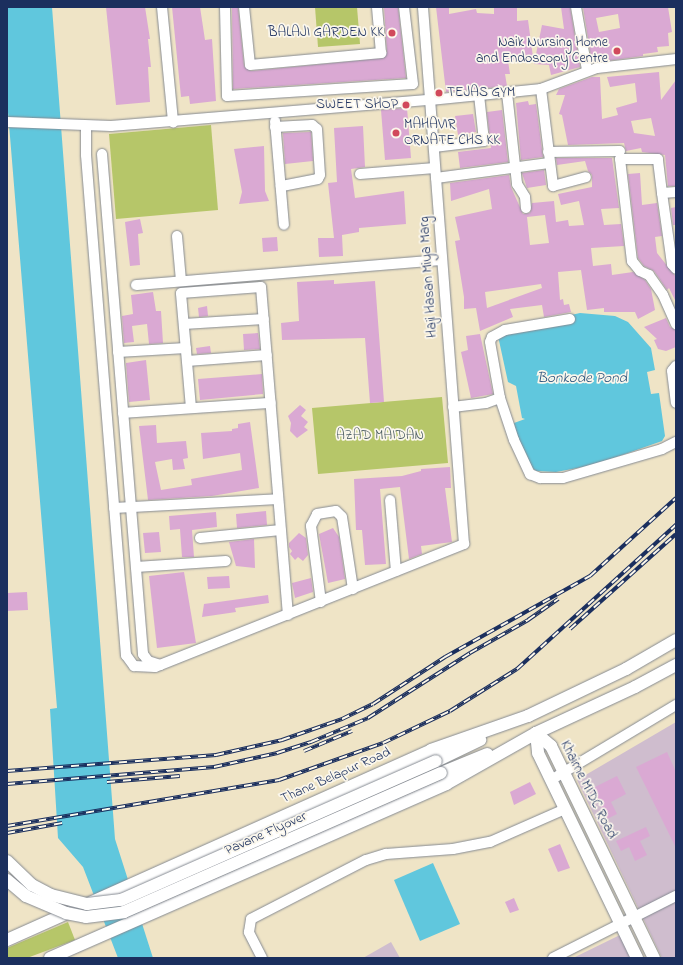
<!DOCTYPE html>
<style>
body{margin:0}
#map{position:relative;width:683px;height:965px;overflow:hidden;background:#efe4c6;font-family:"Indie Flower",sans-serif}
div>[style]{position:absolute}
[style*='--x']{left:calc(var(--x)*1px);top:calc(var(--y)*1px);width:calc(var(--w)*1px);rotate:calc(var(--a)*1deg)}
.industrial>*{inset:0;background:#cfbdce}
.green>*{inset:0;background:#b6c669}
.water>*{inset:0;background:#60c7dd}
.building>*{inset:0;background:#daa9d3}
.roads{filter:drop-shadow(0 0 1px #858a92) drop-shadow(0 0 1px #858a92)}
.minor>*{height:10px;margin:-5px;padding:0 5px;transform-origin:5px;border-radius:5px;background:#fff}
.major>*{height:12px;margin:-6px;padding:0 6px;transform-origin:6px;border-radius:6px;background:#fff}
.rail>*{height:4px;margin-top:-2px;transform-origin:0;background:repeating-linear-gradient(90deg,#fbf7ec 0 8px,#1b2f5e 0 16px);box-sizing:border-box;border-block:1px solid #1b2f5e}
.bridges{filter:drop-shadow(0 0 1px #858a92) drop-shadow(0 0 1px #858a92)}
.major-bridge>*{height:12px;margin:-6px;padding:0 6px;transform-origin:6px;border-radius:6px;background:#fff}
.dots>*{width:11px;height:11px;translate:-50% -50%;box-sizing:border-box;border:2px solid #fbf7ec;border-radius:50%}
span{translate:-50% -50%;white-space:nowrap;text-align:center;line-height:1.15;-webkit-text-stroke:3.5px #fbf7ec;paint-order:stroke}
.poi-label{font-size:14px;color:#1b2f5e}
.right{translate:-100% -50%;text-align:right}
.left{translate:0 -50%;text-align:left}
.street-label{font-size:14px;color:#1b2f5e}
.park-label{font-size:14px;color:#4a5c61}
.water-label{font-size:15px;color:#2c557e;font-style:italic}
.frame{position:absolute;inset:0;border:8px solid #1b2f5e;pointer-events:none}
</style>
<div id="map">
<div class="industrial">
<i style="clip-path:polygon(676px 722px,676px 958px,662px 958px,577px 780px)"></i>
<i style="clip-path:polygon(622px 934px,633px 958px,573px 958px)"></i>
<i style="clip-path:polygon(391px 942px,400px 958px,363px 958px)"></i>
</div>
<div class="green">
<i style="clip-path:polygon(315px 7px,357px 7px,360px 44px,318px 47px)"></i>
<i style="clip-path:polygon(211px 125px,218px 210px,116px 219px,109px 134px)"></i>
<i style="clip-path:polygon(442px 397px,448px 463px,318px 474px,312px 408px)"></i>
<i style="clip-path:polygon(68px 922px,75px 940px,27px 958px,7px 958px,7px 948px)"></i>
</div>
<div class="water">
<i style="clip-path:polygon(7px 7px,52px 7px,115px 839px,153px 958px,118px 958px,83px 867px,58px 838px,50px 709px,57px 708px,7px 100px)"></i>
<i style="clip-path:polygon(580px 313px,615px 316px,628px 322px,651px 348px,655px 370px,647px 372px,651px 394px,659px 393px,665px 436px,662px 441px,594px 465px,556px 472px,536px 471px,531px 467px,517px 437px,514px 423px,525px 419px,522px 418px,516px 386px,508px 382px,498px 336px,505px 330px)"></i>
<i style="clip-path:polygon(433px 863px,460px 924px,420px 941px,394px 880px)"></i>
</div>
<div class="building">
<i style="clip-path:polygon(106px 7px,145px 7px,150px 39px,148px 39px,151px 67px,148px 67px,150px 102px,116px 105px)"></i>
<i style="clip-path:polygon(172px 7px,200px 7px,205px 40px,212px 39px,216px 101px,190px 104px,189px 96px,181px 97px)"></i>
<i style="clip-path:polygon(232px 7px,238px 7px,244px 66px,251px 71px,384px 58px,387px 52px,384px 7px,398px 7px,406px 78px,233px 89px)"></i>
<i style="clip-path:polygon(436px 7px,449px 7px,449px 14px,476px 9px,477px 13px,494px 14px,494px 7px,517px 7px,517px 21px,528px 20px,533px 57px,508px 61px,510px 74px,505px 74px,507px 86px,446px 92px)"></i>
<i style="clip-path:polygon(561px 7px,570px 7px,580px 67px,551px 75px,549px 65px,534px 64px,542px 25px,564px 29px)"></i>
<i style="clip-path:polygon(evenodd,583px 7px,668px 7px,672px 32px,668px 33px,669px 46px,657px 47px,658px 52px,643px 54px,643px 56px,592px 63px,583px 7px,618px 14px,620px 28px,599px 32px,596px 18px,618px 14px)"></i>
<i style="clip-path:polygon(evenodd,659px 72px,661px 100px,676px 80px,676px 186px,668px 186px,665px 155px,642px 152px,641px 148px,626px 151px,624px 143px,568px 145px,562px 115px,559px 114px,565px 95px,556px 95px,559px 89px,592px 77px,600px 77px,602px 119px,618px 115px,616px 108px,637px 102px,635px 83px,610px 87px,607px 77px,659px 72px,651px 118px,655px 136px,634px 133px,631px 121px,651px 118px)"></i>
<i style="clip-path:polygon(528px 101px,529px 105px,536px 104px,543px 157px,521px 160px,516px 103px)"></i>
<i style="clip-path:polygon(407px 108px,411px 158px,385px 160px,381px 110px)"></i>
<i style="clip-path:polygon(502px 110px,508px 162px,460px 168px,458px 152px,491px 148px,487px 112px)"></i>
<i style="clip-path:polygon(473px 114px,476px 132px,458px 135px,455px 116px)"></i>
<i style="clip-path:polygon(363px 126px,365px 167px,351px 169px,355px 198px,404px 191px,406px 224px,359px 228px,359px 232px,342px 235px,343px 256px,319px 257px,318px 238px,334px 238px,328px 183px,337px 182px,334px 128px)"></i>
<i style="clip-path:polygon(311px 132px,313px 161px,285px 164px,283px 133px)"></i>
<i style="clip-path:polygon(264px 146px,265px 191px,269px 201px,239px 204px,242px 192px,234px 149px)"></i>
<i style="clip-path:polygon(evenodd,556px 158px,612px 158px,619px 208px,601px 209px,604px 225px,621px 224px,624px 246px,591px 248px,593px 266px,611px 264px,612px 275px,633px 272px,645px 280px,651px 289px,655px 310px,638px 319px,635px 312px,604px 312px,604px 308px,587px 310px,581px 270px,558px 272px,560px 300px,563px 299px,564px 305px,569px 304px,571px 312px,544px 317px,542px 305px,510px 309px,513px 317px,480px 331px,476px 308px,464px 309px,464px 297px,455px 241px,460px 240px,455px 217px,492px 209px,489px 189px,451px 201px,450px 183px,509px 175px,511px 187px,523px 214px,530px 213px,532px 203px,554px 201px,556px 222px,568px 220px,569px 226px,584px 225px,579px 201px,561px 205px,558px 194px,592px 187px,592px 175px,588px 171px,585px 161px,557px 165px,556px 158px,545px 215px,549px 243px,530px 245px,527px 217px,545px 215px,556px 158px,541px 284px,542px 288px,487px 308px,485px 292px,541px 284px)"></i>
<i style="clip-path:polygon(544px 170px,546px 185px,527px 188px,522px 173px)"></i>
<i style="clip-path:polygon(640px 173px,642px 205px,657px 203px,662px 236px,655px 237px,657px 253px,676px 277px,676px 302px,669px 288px,667px 290px,654px 271px,644px 266px,638px 258px,628px 174px)"></i>
<i style="clip-path:polygon(676px 207px,676px 225px,673px 225px,671px 208px)"></i>
<i style="clip-path:polygon(140px 219px,143px 233px,138px 234px,140px 265px,130px 266px,125px 222px)"></i>
<i style="clip-path:polygon(277px 237px,278px 251px,263px 252px,262px 238px)"></i>
<i style="clip-path:polygon(334px 280px,334px 284px,375px 281px,384px 402px,370px 403px,365px 338px,282px 340px,281px 323px,299px 321px,297px 282px)"></i>
<i style="clip-path:polygon(153px 292px,156px 311px,161px 311px,163px 343px,149px 344px,147px 324px,132px 326px,134px 342px,124px 343px,122px 316px,133px 314px,131px 295px)"></i>
<i style="clip-path:polygon(207px 306px,208px 316px,199px 317px,198px 308px)"></i>
<i style="clip-path:polygon(666px 318px,670px 327px,676px 330px,676px 347px,666px 351px,658px 349px,654px 340px,657px 339px,644px 327px)"></i>
<i style="clip-path:polygon(258px 333px,260px 349px,244px 350px,243px 334px)"></i>
<i style="clip-path:polygon(480px 334px,493px 394px,471px 398px,461px 352px,468px 350px,466px 336px)"></i>
<i style="clip-path:polygon(210px 346px,211px 353px,197px 354px,196px 348px)"></i>
<i style="clip-path:polygon(146px 360px,150px 400px,129px 402px,126px 363px)"></i>
<i style="clip-path:polygon(262px 374px,263px 394px,200px 400px,198px 379px)"></i>
<i style="clip-path:polygon(300px 405px,306px 410px,301px 416px,308px 422px,304px 427px,308px 430px,297px 438px,290px 431px,291px 423px,288px 416px)"></i>
<i style="clip-path:polygon(250px 422px,259px 488px,212px 496px,148px 500px,139px 426px,156px 425px,157px 443px,186px 441px,188px 458px,183px 459px,185px 469px,173px 470px,172px 459px,155px 462px,161px 490px,192px 485px,191px 479px,242px 470px,240px 453px,203px 459px,201px 433px,232px 431px,232px 429px,238px 428px,238px 424px)"></i>
<i style="clip-path:polygon(450px 467px,451px 488px,445px 488px,452px 542px,421px 546px,422px 554px,409px 559px,400px 487px,380px 489px,386px 564px,365px 565px,362px 530px,356px 530px,354px 479px,402px 476px,421px 471px,421px 469px)"></i>
<i style="clip-path:polygon(266px 511px,267px 525px,237px 528px,236px 514px)"></i>
<i style="clip-path:polygon(216px 512px,217px 527px,192px 530px,194px 557px,182px 557px,180px 529px,170px 530px,169px 516px)"></i>
<i style="clip-path:polygon(333px 528px,339px 537px,345px 579px,328px 583px,319px 534px)"></i>
<i style="clip-path:polygon(159px 532px,161px 552px,145px 553px,143px 533px)"></i>
<i style="clip-path:polygon(299px 533px,306px 538px,308px 555px,303px 561px,298px 557px,295px 560px,290px 554px,292px 551px,289px 547px,289px 543px)"></i>
<i style="clip-path:polygon(254px 539px,255px 568px,236px 566px,229px 542px)"></i>
<i style="clip-path:polygon(184px 572px,196px 643px,157px 648px,149px 576px)"></i>
<i style="clip-path:polygon(229px 576px,230px 588px,208px 589px,207px 577px)"></i>
<i style="clip-path:polygon(311px 578px,313px 592px,295px 598px,292px 583px)"></i>
<i style="clip-path:polygon(27px 592px,28px 610px,7px 611px,7px 593px)"></i>
<i style="clip-path:polygon(268px 595px,269px 603px,235px 608px,236px 612px,202px 617px,204px 604px)"></i>
<i style="clip-path:polygon(667px 752px,676px 772px,676px 848px,636px 767px)"></i>
<i style="clip-path:polygon(617px 776px,626px 794px,611px 802px,617px 814px,607px 819px,593px 788px)"></i>
<i style="clip-path:polygon(530px 782px,536px 794px,514px 805px,510px 792px)"></i>
<i style="clip-path:polygon(646px 827px,650px 836px,640px 841px,647px 855px,635px 861px,629px 847px,621px 851px,616px 841px)"></i>
<i style="clip-path:polygon(560px 844px,570px 868px,558px 872px,548px 849px)"></i>
<i style="clip-path:polygon(514px 898px,519px 910px,510px 913px,505px 902px)"></i>
</div>
<div class="roads">
<div class="minor">
<i style="--x:162;--y:7;--w:116;--a:84.5"></i>
<i style="--x:225;--y:7;--w:89;--a:88.7"></i>
<i style="--x:227;--y:96;--w:186;--a:-3.7"></i>
<i style="--x:413;--y:84;--w:78;--a:-96.7"></i>
<i style="--x:244;--y:7;--w:58;--a:84.1"></i>
<i style="--x:250;--y:65;--w:132;--a:-5.2"></i>
<i style="--x:381;--y:53;--w:46;--a:-95"></i>
<i style="--x:576;--y:7;--w:64;--a:80.1"></i>
<i style="--x:541;--y:89;--w:98;--a:82.9"></i>
<i style="--x:553;--y:186;--w:34;--a:-15"></i>
<i style="--x:507;--y:93;--w:92;--a:83.7"></i>
<i style="--x:517;--y:184;--w:15;--a:58"></i>
<i style="--x:525;--y:197;--w:11;--a:85"></i>
<i style="--x:275;--y:121;--w:104;--a:85.1"></i>
<i style="--x:7;--y:122;--w:104;--a:2.2"></i>
<i style="--x:111;--y:126;--w:320;--a:-4.7"></i>
<i style="--x:430;--y:100;--w:112;--a:-5.7"></i>
<i style="--x:541;--y:89;--w:60;--a:-20.6"></i>
<i style="--x:597;--y:68;--w:80;--a:-6.5"></i>
<i style="--x:86;--y:126;--w:29;--a:90"></i>
<i style="--x:86;--y:155;--w:502;--a:85.43"></i>
<i style="--x:126;--y:655;--w:14;--a:54"></i>
<i style="--x:134;--y:666;--w:21;--a:3"></i>
<i style="--x:155;--y:667;--w:333;--a:-21.7"></i>
<i style="--x:464;--y:544;--w:539;--a:-94.37"></i>
<i style="--x:275;--y:127;--w:37;--a:-3"></i>
<i style="--x:312;--y:125;--w:6;--a:39"></i>
<i style="--x:317;--y:129;--w:46;--a:86.3"></i>
<i style="--x:320;--y:175;--w:4;--a:117"></i>
<i style="--x:318;--y:179;--w:38;--a:169"></i>
<i style="--x:434;--y:147;--w:50;--a:-6.8"></i>
<i style="--x:484;--y:141;--w:46;--a:-96.2"></i>
<i style="--x:548;--y:152;--w:72;--a:-0.8"></i>
<i style="--x:102;--y:154;--w:502;--a:85.31"></i>
<i style="--x:143;--y:654;--w:9;--a:54"></i>
<i style="--x:148;--y:661;--w:13;--a:18"></i>
<i style="--x:360;--y:174;--w:75;--a:-4.6"></i>
<i style="--x:436;--y:178;--w:114;--a:-7.6"></i>
<i style="--x:676;--y:192;--w:14;--a:176"></i>
<i style="--x:662;--y:193;--w:34;--a:-97"></i>
<i style="--x:658;--y:159;--w:38;--a:180"></i>
<i style="--x:620;--y:159;--w:103;--a:83.3"></i>
<i style="--x:632;--y:261;--w:13;--a:51"></i>
<i style="--x:640;--y:271;--w:10;--a:24"></i>
<i style="--x:649;--y:275;--w:24;--a:55"></i>
<i style="--x:663;--y:295;--w:32;--a:66"></i>
<i style="--x:662;--y:193;--w:72;--a:82"></i>
<i style="--x:672;--y:264;--w:6;--a:51"></i>
<i style="--x:177;--y:236;--w:45;--a:84.9"></i>
<i style="--x:136;--y:285;--w:307;--a:-4.7"></i>
<i style="--x:570;--y:319;--w:66;--a:170.4"></i>
<i style="--x:505;--y:330;--w:15;--a:152"></i>
<i style="--x:492;--y:337;--w:5;--a:112"></i>
<i style="--x:490;--y:342;--w:57;--a:79.9"></i>
<i style="--x:500;--y:398;--w:44;--a:71.6"></i>
<i style="--x:514;--y:440;--w:38;--a:65"></i>
<i style="--x:530;--y:474;--w:11;--a:22"></i>
<i style="--x:540;--y:478;--w:23;--a:0"></i>
<i style="--x:563;--y:478;--w:103;--a:-16.3"></i>
<i style="--x:662;--y:449;--w:16;--a:-27"></i>
<i style="--x:184;--y:324;--w:80;--a:-3.6"></i>
<i style="--x:118;--y:352;--w:68;--a:-3.4"></i>
<i style="--x:187;--y:361;--w:80;--a:-4.3"></i>
<i style="--x:676;--y:366;--w:6;--a:129"></i>
<i style="--x:672;--y:371;--w:32;--a:83"></i>
<i style="--x:453;--y:407;--w:33;--a:-7"></i>
<i style="--x:486;--y:403;--w:15;--a:-20"></i>
<i style="--x:191;--y:408;--w:115;--a:-95"></i>
<i style="--x:181;--y:293;--w:80;--a:-4.3"></i>
<i style="--x:261;--y:287;--w:329;--a:85.3"></i>
<i style="--x:123;--y:413;--w:148;--a:-3.9"></i>
<i style="--x:390;--y:500;--w:71;--a:85.2"></i>
<i style="--x:114;--y:508;--w:164;--a:-3.1"></i>
<i style="--x:200;--y:538;--w:81;--a:-5.6"></i>
<i style="--x:136;--y:567;--w:90;--a:-3.8"></i>
<i style="--x:321;--y:602;--w:77;--a:-97.5"></i>
<i style="--x:311;--y:526;--w:13;--a:-63"></i>
<i style="--x:317;--y:514;--w:19;--a:-9"></i>
<i style="--x:336;--y:511;--w:8;--a:45"></i>
<i style="--x:342;--y:517;--w:73;--a:81.3"></i>
<i style="--x:551;--y:780;--w:146;--a:-31"></i>
<i style="--x:262;--y:958;--w:29;--a:-117"></i>
<i style="--x:249;--y:932;--w:13;--a:-81"></i>
<i style="--x:251;--y:919;--w:129;--a:-27.2"></i>
<i style="--x:366;--y:860;--w:21;--a:-17"></i>
<i style="--x:386;--y:854;--w:67;--a:-4.3"></i>
<i style="--x:453;--y:849;--w:38;--a:-11"></i>
<i style="--x:490;--y:842;--w:82;--a:-23.7"></i>
<i style="--x:553;--y:958;--w:138;--a:-26.8"></i>
</div>
<div class="major">
<i style="--x:536;--y:733;--w:20;--a:41"></i>
<i style="--x:551;--y:746;--w:236;--a:64.1"></i>
<i style="--x:536;--y:733;--w:20;--a:84"></i>
<i style="--x:538;--y:753;--w:228;--a:64.2"></i>
<i style="--x:436;--y:761;--w:49;--a:-25.5"></i>
<i style="--x:441;--y:773;--w:50;--a:-22.4"></i>
<i style="--x:7;--y:940;--w:465;--a:-24.1"></i>
<i style="--x:431;--y:750;--w:103;--a:-19.3"></i>
<i style="--x:528;--y:716;--w:109;--a:-25.6"></i>
<i style="--x:626;--y:669;--w:58;--a:-30.1"></i>
<i style="--x:50;--y:958;--w:433;--a:-23.7"></i>
<i style="--x:446;--y:784;--w:103;--a:-29.5"></i>
<i style="--x:536;--y:733;--w:109;--a:-24.9"></i>
<i style="--x:635;--y:687;--w:47;--a:-28.2"></i>
</div>
</div>
<div class="rail">
<i style="--x:570;--y:629;--w:142;--a:-41.9"></i>
<i style="--x:304;--y:751;--w:52;--a:-22.6"></i>
<i style="--x:7;--y:771;--w:210;--a:-4.4"></i>
<i style="--x:216;--y:755;--w:68;--a:-12.8"></i>
<i style="--x:282;--y:740;--w:64;--a:-19.3"></i>
<i style="--x:342;--y:719;--w:34;--a:-26"></i>
<i style="--x:373;--y:704;--w:86;--a:-33.1"></i>
<i style="--x:445;--y:657;--w:166;--a:-29.2"></i>
<i style="--x:590;--y:576;--w:116;--a:-42.2"></i>
<i style="--x:107;--y:782;--w:73;--a:-4.7"></i>
<i style="--x:7;--y:784;--w:208;--a:-4.7"></i>
<i style="--x:214;--y:767;--w:65;--a:-12.5"></i>
<i style="--x:277;--y:753;--w:36;--a:-18"></i>
<i style="--x:311;--y:742;--w:62;--a:-22.8"></i>
<i style="--x:368;--y:718;--w:121;--a:-32.5"></i>
<i style="--x:470;--y:653;--w:67;--a:-29.6"></i>
<i style="--x:528;--y:620;--w:37;--a:-35"></i>
<i style="--x:7;--y:826;--w:276;--a:-9.6"></i>
<i style="--x:279;--y:780;--w:110;--a:-19.6"></i>
<i style="--x:383;--y:743;--w:74;--a:-25.5"></i>
<i style="--x:450;--y:711;--w:79;--a:-32.1"></i>
<i style="--x:517;--y:669;--w:215;--a:-42.2"></i>
<i style="--x:7;--y:833;--w:56;--a:-10.3"></i>
</div>
<div class="bridges">
<div class="major-bridge">
<i style="--x:7;--y:861;--w:35;--a:44"></i>
<i style="--x:32;--y:885;--w:21;--a:28"></i>
<i style="--x:51;--y:895;--w:37;--a:14"></i>
<i style="--x:87;--y:904;--w:34;--a:-7"></i>
<i style="--x:121;--y:900;--w:344;--a:-23.8"></i>
<i style="--x:7;--y:880;--w:25;--a:40"></i>
<i style="--x:26;--y:896;--w:43;--a:23"></i>
<i style="--x:66;--y:913;--w:20;--a:11"></i>
<i style="--x:86;--y:917;--w:38;--a:-7"></i>
<i style="--x:124;--y:912;--w:346;--a:-23.7"></i>
</div>
</div>
<div class="dots">
<i style="left:392px;top:33px;background:#d1495b"></i>
<i style="left:617px;top:51px;background:#d1495b"></i>
<i style="left:439px;top:93px;background:#d1495b"></i>
<i style="left:406px;top:105px;background:#d1495b"></i>
<i style="left:396px;top:133px;background:#d1495b"></i>
</div>
<div class="poi-label">
<span class="right" style="left:384px;top:33px">BALAJI GARDEN KK</span>
<span class="right" style="left:608px;top:51px">Naik Nursing Home<br>and Endoscopy Centre</span>
<span class="left" style="left:447px;top:93px">TEJAS GYM</span>
<span class="right" style="left:398px;top:105px">SWEET SHOP</span>
<span class="left" style="left:404px;top:133px">MAHAVIR<br>ORNATE CHS KK</span>
</div>
<div class="street-label">
<span style="left:429px;top:277px;rotate:-94deg">Haji Hasan Miya Marg</span>
<span style="left:336px;top:776px;rotate:-24deg">Thane Belapur Road</span>
<span style="left:588px;top:790px;rotate:63deg">Khairne MIDC Road</span>
<span style="left:266px;top:834px;rotate:-24deg">Pavane Flyover</span>
</div>
<div class="park-label">
<span style="left:380px;top:436px">AZAD MAIDAN</span>
</div>
<div class="water-label">
<span style="left:582px;top:379px">Bonkode Pond</span>
</div>
<div class="frame"></div>
</div>
